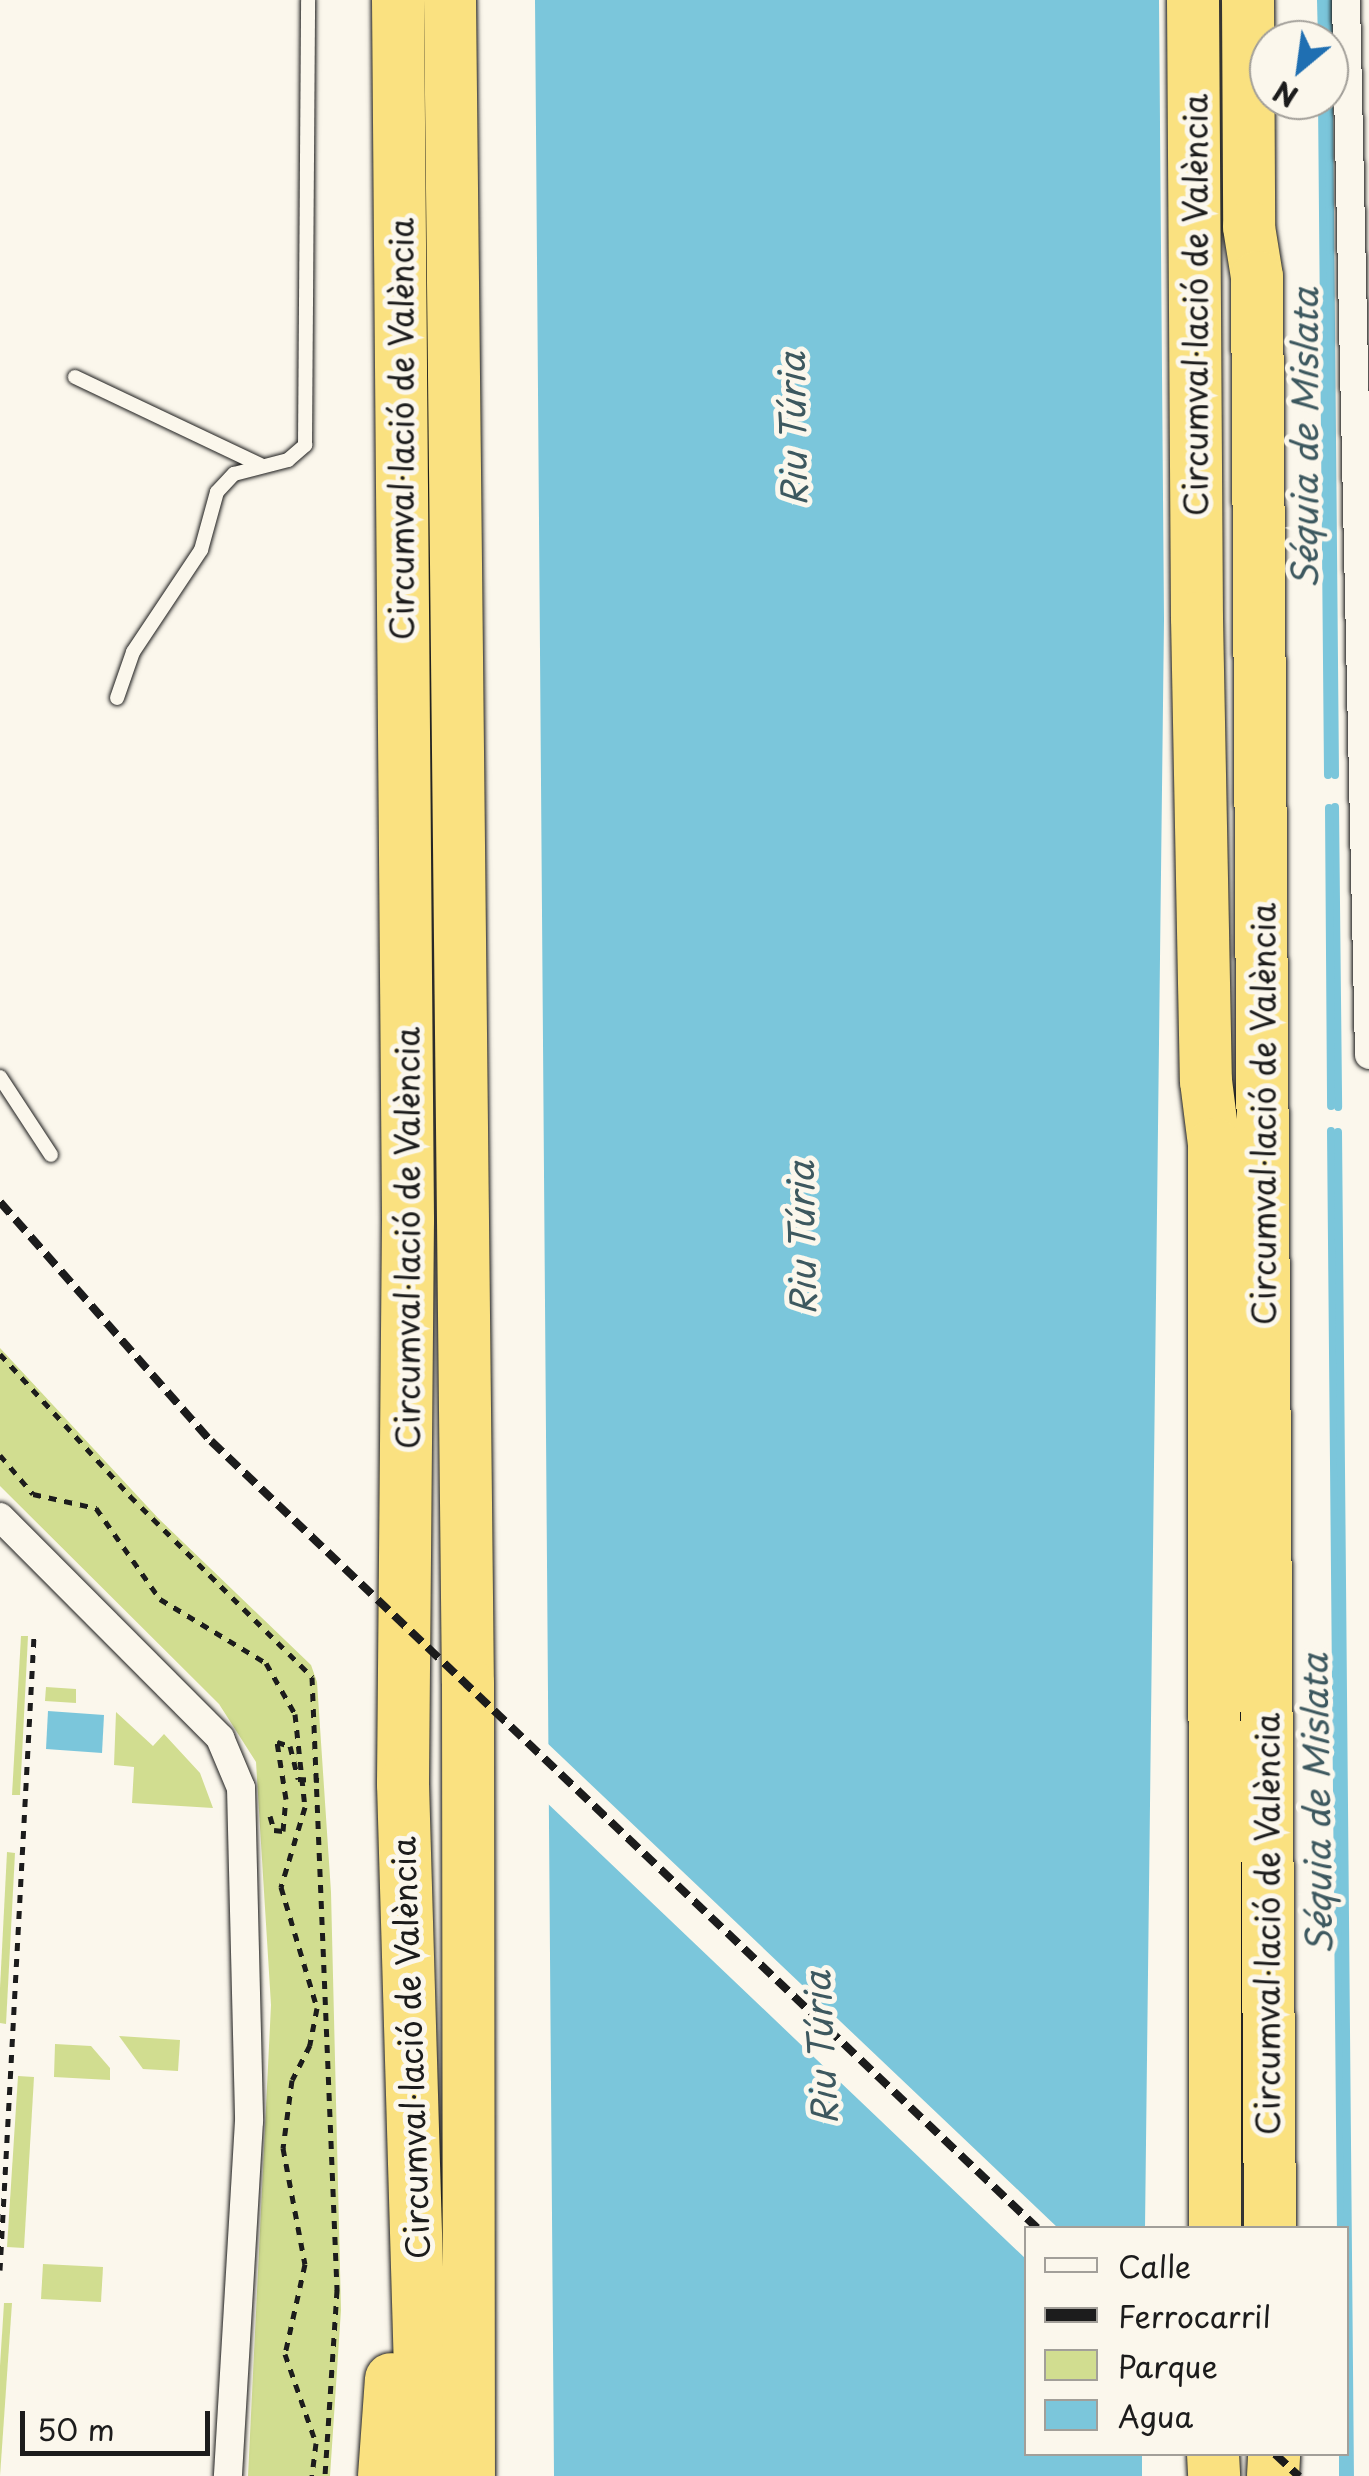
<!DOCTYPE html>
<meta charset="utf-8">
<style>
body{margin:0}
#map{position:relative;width:1369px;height:2476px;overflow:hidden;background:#fbf7ec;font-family:"Playpen Sans",sans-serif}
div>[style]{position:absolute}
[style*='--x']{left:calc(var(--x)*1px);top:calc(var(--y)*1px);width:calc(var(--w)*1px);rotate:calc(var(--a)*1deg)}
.green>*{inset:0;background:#d1dd90}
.water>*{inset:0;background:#7bc6db}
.pier>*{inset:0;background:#fbf7ec}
.stream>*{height:8px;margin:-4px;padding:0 4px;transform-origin:4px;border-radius:4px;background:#7bc6db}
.path>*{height:5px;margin-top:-2.5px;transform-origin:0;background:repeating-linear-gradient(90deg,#1c1c1c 0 8px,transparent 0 16px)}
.roads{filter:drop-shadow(0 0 2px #1c1c1c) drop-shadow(0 0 2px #1c1c1c)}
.lane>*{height:14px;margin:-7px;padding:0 7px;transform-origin:7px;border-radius:7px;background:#fbf7ec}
.street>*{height:28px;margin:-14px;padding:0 14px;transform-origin:14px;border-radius:14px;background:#fbf7ec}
.highway>*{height:52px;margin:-26px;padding:0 26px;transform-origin:26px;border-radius:26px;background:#fae180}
.rail>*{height:8px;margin-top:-4px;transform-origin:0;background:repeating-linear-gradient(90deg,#1c1c1c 0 15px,transparent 0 23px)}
span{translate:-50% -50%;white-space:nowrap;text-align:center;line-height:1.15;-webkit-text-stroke:10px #fbf7ec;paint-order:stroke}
.street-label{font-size:32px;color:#1c1c1c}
.water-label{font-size:35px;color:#3d585f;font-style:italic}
.legend{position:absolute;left:1024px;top:2226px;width:325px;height:230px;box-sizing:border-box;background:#fbf7ec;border:2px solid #a29f99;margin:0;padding:12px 18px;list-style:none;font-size:30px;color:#1c1c1c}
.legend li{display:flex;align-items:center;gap:20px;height:50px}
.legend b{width:50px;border:2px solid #a29f99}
.north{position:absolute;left:1249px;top:20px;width:100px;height:100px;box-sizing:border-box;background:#fbf7ec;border:2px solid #a29f99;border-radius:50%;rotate:209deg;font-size:28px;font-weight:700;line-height:40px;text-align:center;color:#1c1c1c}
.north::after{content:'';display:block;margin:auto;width:35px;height:45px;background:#1f6fb2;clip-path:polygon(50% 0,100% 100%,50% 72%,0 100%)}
.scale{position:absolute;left:20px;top:2411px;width:190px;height:45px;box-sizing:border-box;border:5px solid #1c1c1c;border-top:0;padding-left:12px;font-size:30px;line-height:35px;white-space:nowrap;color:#1c1c1c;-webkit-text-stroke:8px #fbf7ec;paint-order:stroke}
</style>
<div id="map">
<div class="green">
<i style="clip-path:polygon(0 1348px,158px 1518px,311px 1665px,317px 1682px,331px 1892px,341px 2310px,330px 2476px,248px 2476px,271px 2005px,256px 1762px,219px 1704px,0 1486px)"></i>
<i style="clip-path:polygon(21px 1636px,28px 1636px,20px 1795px,12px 1795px)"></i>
<i style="clip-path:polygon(46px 1687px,76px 1689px,76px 1703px,45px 1701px)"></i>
<i style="clip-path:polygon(116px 1712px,153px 1746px,164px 1734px,200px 1773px,213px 1808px,132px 1803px,134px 1767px,114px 1765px)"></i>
<i style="clip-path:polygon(7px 1852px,15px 1853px,6px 2024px,0 2023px,0 1988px)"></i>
<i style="clip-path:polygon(119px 2036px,180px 2040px,178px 2071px,143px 2069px)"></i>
<i style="clip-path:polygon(55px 2044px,91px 2046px,110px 2068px,110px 2080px,54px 2077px)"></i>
<i style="clip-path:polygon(18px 2076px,34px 2077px,24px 2248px,7px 2247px)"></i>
<i style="clip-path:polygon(43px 2264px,103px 2267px,101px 2302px,41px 2299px)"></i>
<i style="clip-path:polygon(4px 2303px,12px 2303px,0 2476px,0 2366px)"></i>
</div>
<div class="water">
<i style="clip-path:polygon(535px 0,1159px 0,1164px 620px,1145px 2228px,1026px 2228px,1026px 2454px,1142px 2454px,1142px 2476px,554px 2476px)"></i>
<i style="clip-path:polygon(48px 1711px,104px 1715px,102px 1753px,46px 1749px)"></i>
</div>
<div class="pier">
<i style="clip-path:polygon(544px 1740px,1058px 2228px,1026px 2228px,1026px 2259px,544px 1800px)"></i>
</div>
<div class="stream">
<i style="--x:1321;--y:0;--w:40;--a:88.6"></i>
<i style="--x:1328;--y:0;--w:40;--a:88.6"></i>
<i style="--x:1322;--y:100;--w:675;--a:89.49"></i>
<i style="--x:1329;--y:100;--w:675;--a:89.49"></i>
<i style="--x:1335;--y:807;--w:300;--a:89.4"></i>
<i style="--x:1329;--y:808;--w:298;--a:89.6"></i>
<i style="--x:1331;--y:1131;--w:1097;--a:89.48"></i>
<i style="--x:1338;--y:1132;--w:1344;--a:89.49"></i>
<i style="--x:1343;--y:2454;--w:22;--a:90"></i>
</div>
<div class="path">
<i style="--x:0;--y:1354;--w:193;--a:47.5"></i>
<i style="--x:130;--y:1496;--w:257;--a:44.8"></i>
<i style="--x:312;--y:1677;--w:614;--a:87.66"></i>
<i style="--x:337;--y:2290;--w:186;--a:93.7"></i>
<i style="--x:0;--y:1455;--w:51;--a:49.8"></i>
<i style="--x:33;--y:1494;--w:65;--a:12.5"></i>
<i style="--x:96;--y:1508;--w:111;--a:54.9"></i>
<i style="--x:160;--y:1599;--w:124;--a:31.1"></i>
<i style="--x:266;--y:1663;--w:59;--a:60.4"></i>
<i style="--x:295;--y:1714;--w:94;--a:83.9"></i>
<i style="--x:305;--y:1807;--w:84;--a:106.7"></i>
<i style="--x:281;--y:1887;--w:126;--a:73.4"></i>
<i style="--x:317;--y:2008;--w:38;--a:101"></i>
<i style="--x:310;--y:2045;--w:39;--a:117"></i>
<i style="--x:292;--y:2080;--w:69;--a:97.5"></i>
<i style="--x:283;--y:2148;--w:118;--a:79.3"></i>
<i style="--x:305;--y:2264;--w:92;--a:102.5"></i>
<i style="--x:285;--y:2354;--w:94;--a:70.8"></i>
<i style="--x:316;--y:2443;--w:33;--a:97"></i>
<i style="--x:270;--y:1816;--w:15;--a:74"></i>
<i style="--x:274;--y:1830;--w:9;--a:6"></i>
<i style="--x:283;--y:1831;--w:32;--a:-85"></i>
<i style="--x:286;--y:1799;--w:58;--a:-99"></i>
<i style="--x:277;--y:1742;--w:14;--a:17"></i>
<i style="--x:290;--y:1746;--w:34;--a:76"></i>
<i style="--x:298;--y:1779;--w:21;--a:3"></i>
<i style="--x:0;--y:2270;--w:634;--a:-86.93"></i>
</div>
<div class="roads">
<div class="lane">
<i style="--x:75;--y:377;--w:205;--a:25.4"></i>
<i style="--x:117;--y:698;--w:49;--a:-70.8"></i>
<i style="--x:133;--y:652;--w:123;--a:-56.3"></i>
<i style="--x:201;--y:550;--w:60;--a:-74.6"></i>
<i style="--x:217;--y:492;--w:25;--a:-47"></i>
<i style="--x:234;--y:474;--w:56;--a:-14.5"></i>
<i style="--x:288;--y:460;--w:23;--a:-41"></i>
<i style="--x:305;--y:445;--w:445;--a:-89.6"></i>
<i style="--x:0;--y:1077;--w:93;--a:56.8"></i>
</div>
<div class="street">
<i style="--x:1346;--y:0;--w:1055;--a:88.75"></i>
<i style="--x:0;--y:1517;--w:312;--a:45.1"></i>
<i style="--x:220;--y:1738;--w:54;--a:67.2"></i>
<i style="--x:241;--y:1788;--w:333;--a:88.6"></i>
<i style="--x:249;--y:2121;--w:356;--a:93.4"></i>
</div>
<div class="highway">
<i style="--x:398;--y:0;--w:1220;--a:89.53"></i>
<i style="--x:408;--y:1220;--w:564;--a:90.51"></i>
<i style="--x:403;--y:1784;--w:692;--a:88.34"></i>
<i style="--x:450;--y:0;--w:1683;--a:89.39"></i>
<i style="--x:468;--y:1683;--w:793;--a:89.93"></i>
<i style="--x:1193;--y:0;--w:618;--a:89.63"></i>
<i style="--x:1197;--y:618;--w:463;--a:88.9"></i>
<i style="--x:1206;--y:1081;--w:64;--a:82.8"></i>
<i style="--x:1214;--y:1144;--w:1084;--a:89.95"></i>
<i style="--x:1248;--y:0;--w:227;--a:89.7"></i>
<i style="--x:1249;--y:227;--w:51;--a:80.9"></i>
<i style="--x:1257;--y:277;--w:1951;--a:89.62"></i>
<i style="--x:1213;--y:2454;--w:22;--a:87"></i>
<i style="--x:384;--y:2476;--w:97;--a:-85.9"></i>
<i style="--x:1273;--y:2476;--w:22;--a:-87"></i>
</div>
</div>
<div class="rail">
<i style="--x:0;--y:1202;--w:319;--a:48.6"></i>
<i style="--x:211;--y:1441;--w:1141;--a:43.61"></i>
<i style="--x:1275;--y:2454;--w:33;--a:43"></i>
</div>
<div class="street-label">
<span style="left:1195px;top:305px;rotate:-90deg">Circumval·lació de València</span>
<span style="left:401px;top:429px;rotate:-90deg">Circumval·lació de València</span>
<span style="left:1263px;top:1114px;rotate:-90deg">Circumval·lació de València</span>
<span style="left:407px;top:1238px;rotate:-90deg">Circumval·lació de València</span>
<span style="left:1267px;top:1924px;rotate:-90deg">Circumval·lació de València</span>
<span style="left:410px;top:2048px;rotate:-92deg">Circumval·lació de València</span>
</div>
<div class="water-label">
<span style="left:792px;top:429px;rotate:-91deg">Riu Túria</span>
<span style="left:1304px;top:438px;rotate:-90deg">Séquia de Mislata</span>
<span style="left:801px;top:1238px;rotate:-91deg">Riu Túria</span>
<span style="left:1316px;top:1804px;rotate:-91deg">Séquia de Mislata</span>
<span style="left:820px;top:2048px;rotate:-93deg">Riu Túria</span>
</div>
<ul class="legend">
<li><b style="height:12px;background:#fbf7ec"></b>Calle</li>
<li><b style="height:12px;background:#1c1c1c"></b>Ferrocarril</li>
<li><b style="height:28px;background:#d1dd90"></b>Parque</li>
<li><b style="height:28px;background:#7bc6db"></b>Agua</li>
</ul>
<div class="north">N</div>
<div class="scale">50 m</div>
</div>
